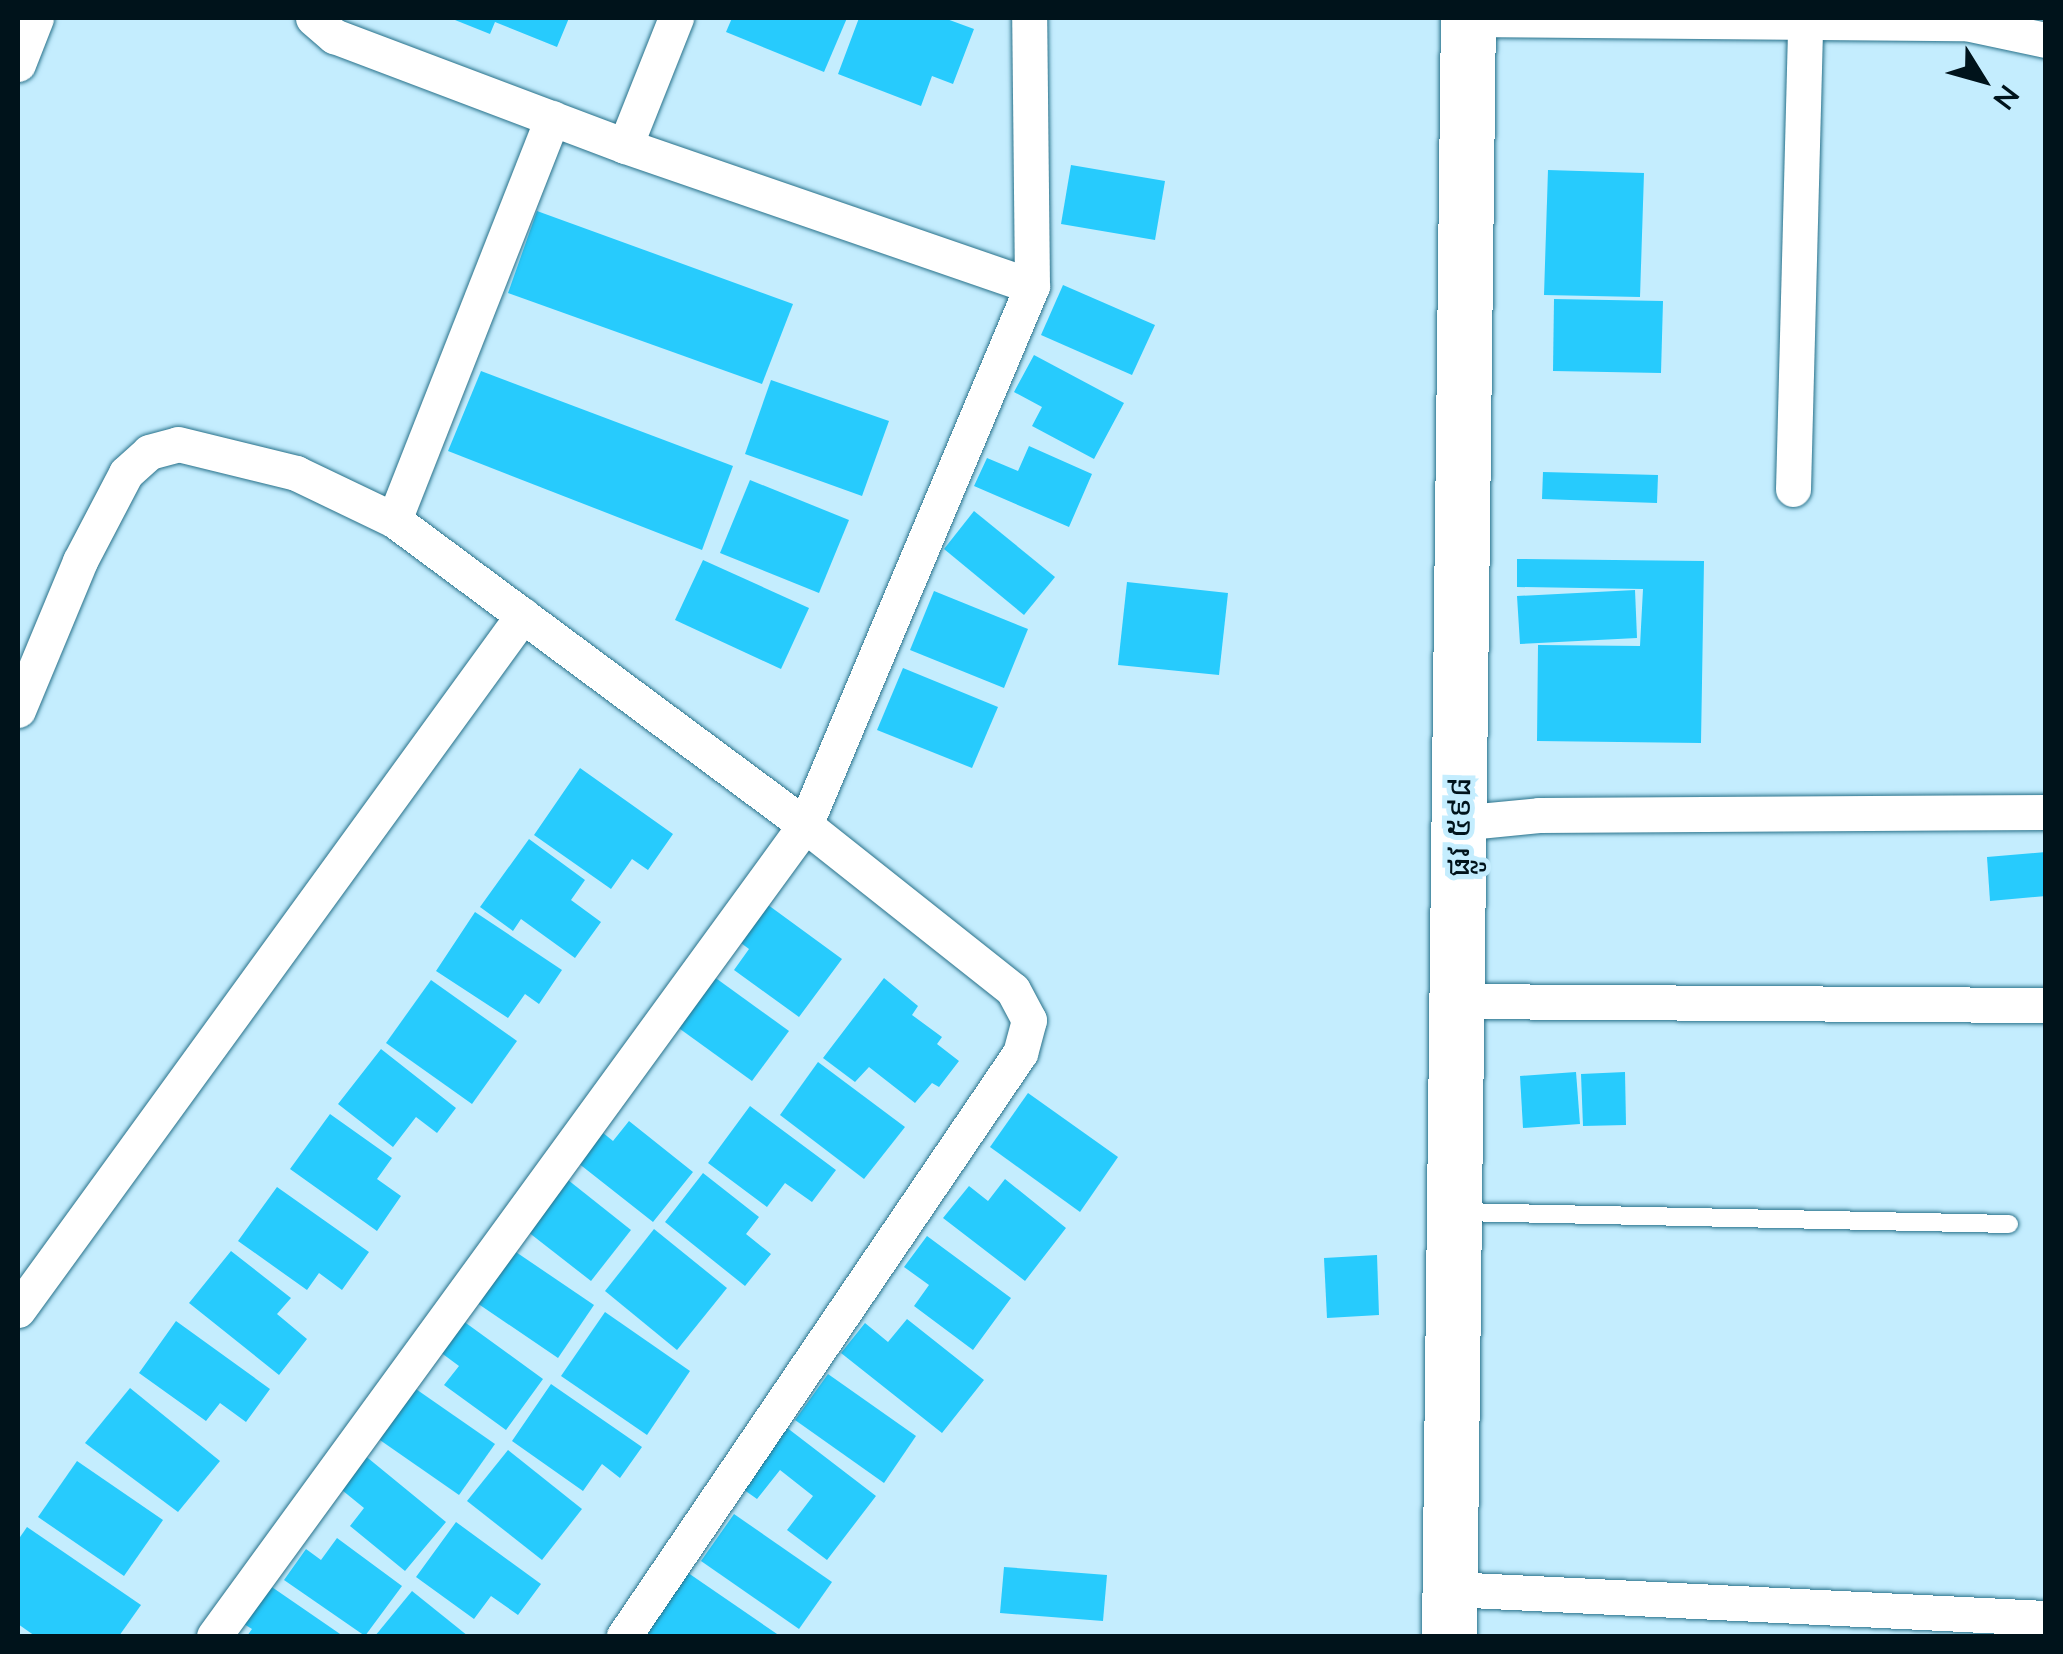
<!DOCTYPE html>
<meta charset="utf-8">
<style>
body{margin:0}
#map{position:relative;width:2063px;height:1654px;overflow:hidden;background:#c4edfe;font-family:Lato,"Noto Sans Khmer",sans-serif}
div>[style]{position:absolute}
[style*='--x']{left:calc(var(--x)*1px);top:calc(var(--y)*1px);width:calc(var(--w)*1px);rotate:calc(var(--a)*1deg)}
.building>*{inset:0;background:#27cbfd}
.roads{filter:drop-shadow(0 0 2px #28718a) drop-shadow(0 0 2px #28718a)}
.lane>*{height:18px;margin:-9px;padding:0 9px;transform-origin:9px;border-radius:9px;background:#fff}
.street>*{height:35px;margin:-17.5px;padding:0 17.5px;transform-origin:17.5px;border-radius:17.5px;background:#fff}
.primary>*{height:55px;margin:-27.5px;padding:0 27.5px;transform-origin:27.5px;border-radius:27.5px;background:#fff}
span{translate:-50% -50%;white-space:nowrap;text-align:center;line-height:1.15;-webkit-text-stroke:10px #c4edfe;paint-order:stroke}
.street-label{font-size:32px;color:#00131b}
.frame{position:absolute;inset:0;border:20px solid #00131b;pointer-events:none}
.north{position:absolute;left:1933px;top:30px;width:100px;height:100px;-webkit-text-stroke:8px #c4edfe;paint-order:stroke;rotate:127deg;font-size:28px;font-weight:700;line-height:40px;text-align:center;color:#00131b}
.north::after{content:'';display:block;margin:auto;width:35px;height:45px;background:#00131b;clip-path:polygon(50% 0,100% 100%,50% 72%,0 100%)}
</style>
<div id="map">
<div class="building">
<i style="clip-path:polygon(450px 18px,569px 18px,557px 47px,495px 22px,490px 34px)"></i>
<i style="clip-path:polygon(732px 18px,847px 18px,824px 72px,726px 32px)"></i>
<i style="clip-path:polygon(859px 18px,944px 18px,974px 29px,953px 84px,932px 76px,921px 106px,838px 74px)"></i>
<i style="clip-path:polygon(1071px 165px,1165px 181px,1155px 240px,1061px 224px)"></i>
<i style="clip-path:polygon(1548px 170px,1644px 173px,1640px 297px,1544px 295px)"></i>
<i style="clip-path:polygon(537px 211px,793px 304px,762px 384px,508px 293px)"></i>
<i style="clip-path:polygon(1063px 285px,1155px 325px,1132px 375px,1041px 335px)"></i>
<i style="clip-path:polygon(1554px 299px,1663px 301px,1661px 373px,1553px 371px)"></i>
<i style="clip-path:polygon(1034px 355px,1124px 403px,1094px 459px,1032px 426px,1042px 407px,1014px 392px)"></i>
<i style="clip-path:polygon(481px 371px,733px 466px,702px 550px,448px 451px)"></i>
<i style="clip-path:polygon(771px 380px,889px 421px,862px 496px,745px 454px)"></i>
<i style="clip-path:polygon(1029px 446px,1092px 474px,1069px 527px,974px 486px,987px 458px,1018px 471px)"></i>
<i style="clip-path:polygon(1543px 472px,1658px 475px,1657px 503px,1542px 499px)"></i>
<i style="clip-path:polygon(750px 480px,849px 520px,819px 593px,720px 553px)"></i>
<i style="clip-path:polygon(974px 511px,1055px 577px,1024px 615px,944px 549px)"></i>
<i style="clip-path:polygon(1517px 559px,1704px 561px,1701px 743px,1537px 741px,1538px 645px,1640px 646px,1643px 589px,1517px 587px)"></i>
<i style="clip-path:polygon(703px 560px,809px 608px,781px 669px,675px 620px)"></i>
<i style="clip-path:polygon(1127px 582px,1228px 593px,1219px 675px,1118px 665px)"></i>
<i style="clip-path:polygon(1635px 590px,1637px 638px,1520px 644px,1517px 596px)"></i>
<i style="clip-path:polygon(934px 591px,1028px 629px,1004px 688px,910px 650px)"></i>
<i style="clip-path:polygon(903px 668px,998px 707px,972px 768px,877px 730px)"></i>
<i style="clip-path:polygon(580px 768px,673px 834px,648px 870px,632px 859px,611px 889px,534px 835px)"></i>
<i style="clip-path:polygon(529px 839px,585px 880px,571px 900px,601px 922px,575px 958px,521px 919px,513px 931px,480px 907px)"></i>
<i style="clip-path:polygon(2046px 852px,2046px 896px,1990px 901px,1987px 857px)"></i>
<i style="clip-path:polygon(764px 902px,842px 959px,799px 1017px,734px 970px,749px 949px,737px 940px)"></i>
<i style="clip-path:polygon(475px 912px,562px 970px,539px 1004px,525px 994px,508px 1018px,436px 971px)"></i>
<i style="clip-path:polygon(706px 971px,789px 1031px,752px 1081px,669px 1021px)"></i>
<i style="clip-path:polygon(884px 978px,918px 1006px,912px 1015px,942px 1037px,937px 1044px,959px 1061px,939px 1087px,932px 1083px,915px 1103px,869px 1067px,855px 1082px,823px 1058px)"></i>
<i style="clip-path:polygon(431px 980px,517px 1041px,472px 1104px,386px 1043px)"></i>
<i style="clip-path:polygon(381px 1049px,456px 1108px,437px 1133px,416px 1117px,393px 1147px,338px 1104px)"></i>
<i style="clip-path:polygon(818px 1062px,905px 1127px,864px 1179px,780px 1115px)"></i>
<i style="clip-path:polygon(1576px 1072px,1580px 1124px,1523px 1128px,1520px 1076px)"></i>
<i style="clip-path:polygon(1625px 1072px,1626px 1125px,1583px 1126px,1581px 1074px)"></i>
<i style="clip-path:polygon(1028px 1093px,1118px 1157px,1080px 1212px,990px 1147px)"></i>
<i style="clip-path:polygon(750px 1106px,836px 1170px,812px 1202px,785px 1183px,767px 1207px,708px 1163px)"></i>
<i style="clip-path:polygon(330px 1114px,392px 1158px,377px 1179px,401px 1196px,377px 1231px,290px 1169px)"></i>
<i style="clip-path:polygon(629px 1121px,693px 1172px,653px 1222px,573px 1159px,597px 1128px,613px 1141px)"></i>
<i style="clip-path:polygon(703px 1173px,759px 1217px,746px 1234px,771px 1254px,745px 1286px,665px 1222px)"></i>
<i style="clip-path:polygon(563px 1176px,631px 1230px,591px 1281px,523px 1228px)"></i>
<i style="clip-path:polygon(1005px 1179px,1066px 1228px,1025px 1281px,943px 1218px,969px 1186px,988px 1201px)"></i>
<i style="clip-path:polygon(277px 1187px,369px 1252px,342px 1290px,319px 1273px,307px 1290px,238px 1241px)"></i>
<i style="clip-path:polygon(654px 1229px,727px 1288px,677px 1350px,605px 1291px)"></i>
<i style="clip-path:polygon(927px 1236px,1011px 1298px,973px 1350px,914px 1306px,929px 1285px,904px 1267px)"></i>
<i style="clip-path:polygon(510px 1248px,594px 1305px,558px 1358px,474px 1301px)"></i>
<i style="clip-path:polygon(231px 1251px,291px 1298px,277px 1314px,307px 1339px,279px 1375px,189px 1303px)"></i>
<i style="clip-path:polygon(1377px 1255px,1379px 1315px,1327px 1318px,1324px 1258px)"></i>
<i style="clip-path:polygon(605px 1312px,690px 1371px,647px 1435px,561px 1376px)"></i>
<i style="clip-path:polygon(459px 1318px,543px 1379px,506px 1430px,444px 1385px,459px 1366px,436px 1349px)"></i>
<i style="clip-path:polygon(907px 1319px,984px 1380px,942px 1433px,841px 1353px,865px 1323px,888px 1342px)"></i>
<i style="clip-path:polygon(176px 1321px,270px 1389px,246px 1422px,220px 1403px,206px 1421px,139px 1373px)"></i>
<i style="clip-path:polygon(828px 1374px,916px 1436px,884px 1483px,795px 1420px)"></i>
<i style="clip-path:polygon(551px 1384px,642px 1447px,620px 1478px,602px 1464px,583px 1491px,512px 1441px)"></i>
<i style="clip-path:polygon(413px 1387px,495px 1444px,459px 1495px,377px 1438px)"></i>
<i style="clip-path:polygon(130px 1388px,220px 1461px,178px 1512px,85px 1443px)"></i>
<i style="clip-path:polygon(786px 1427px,876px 1496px,827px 1560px,787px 1530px,813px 1496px,780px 1470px,757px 1499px,740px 1487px)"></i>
<i style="clip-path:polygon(508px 1450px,582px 1509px,542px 1560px,467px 1501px)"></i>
<i style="clip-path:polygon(363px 1454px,446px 1522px,405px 1571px,350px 1526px,364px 1508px,337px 1486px)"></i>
<i style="clip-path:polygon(77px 1461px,163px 1520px,124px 1576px,38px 1517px)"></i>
<i style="clip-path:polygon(734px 1514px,832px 1582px,799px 1629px,701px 1561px)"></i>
<i style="clip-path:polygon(456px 1522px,541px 1584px,518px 1615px,491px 1596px,474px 1619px,416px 1577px)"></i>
<i style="clip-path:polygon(27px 1527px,141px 1605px,119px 1636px,35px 1636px,18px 1624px,18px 1540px)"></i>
<i style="clip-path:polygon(337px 1538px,402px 1586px,365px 1636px,284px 1580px,306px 1549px,321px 1560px)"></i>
<i style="clip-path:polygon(678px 1566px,780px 1636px,637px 1636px)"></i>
<i style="clip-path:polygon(1004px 1567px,1107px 1575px,1103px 1621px,1000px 1613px)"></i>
<i style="clip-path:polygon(266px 1583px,343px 1636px,247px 1636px,252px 1629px,239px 1621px)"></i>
<i style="clip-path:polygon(412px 1591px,468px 1636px,375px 1636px)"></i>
</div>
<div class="roads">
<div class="lane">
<i style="--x:1460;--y:1212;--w:549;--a:1.25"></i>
</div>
<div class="street">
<i style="--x:313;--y:18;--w:28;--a:41"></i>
<i style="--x:334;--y:36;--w:311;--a:20.7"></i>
<i style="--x:625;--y:146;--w:430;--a:19"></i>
<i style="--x:1468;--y:19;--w:497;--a:0.5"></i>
<i style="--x:1965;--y:23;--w:83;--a:11.9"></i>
<i style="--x:18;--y:64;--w:49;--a:-68.6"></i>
<i style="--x:625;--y:146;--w:138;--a:-68.3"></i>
<i style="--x:1793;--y:489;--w:466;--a:-88.5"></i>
<i style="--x:394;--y:520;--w:432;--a:-68.5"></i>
<i style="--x:18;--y:710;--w:161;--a:-67.4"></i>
<i style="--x:80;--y:561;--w:99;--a:-62.4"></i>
<i style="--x:126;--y:473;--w:31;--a:-42"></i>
<i style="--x:149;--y:452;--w:30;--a:-15"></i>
<i style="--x:178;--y:444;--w:122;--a:13.8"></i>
<i style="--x:296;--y:473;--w:109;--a:25.6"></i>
<i style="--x:394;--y:520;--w:512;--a:36.58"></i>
<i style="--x:805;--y:825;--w:265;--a:38.4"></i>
<i style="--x:1013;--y:990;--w:34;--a:62"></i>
<i style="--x:1029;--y:1020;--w:34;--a:105"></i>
<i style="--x:1020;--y:1053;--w:705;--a:124.19"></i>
<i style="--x:1458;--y:823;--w:81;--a:-5.6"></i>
<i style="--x:1539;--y:815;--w:507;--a:-0.34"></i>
<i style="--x:1455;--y:1001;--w:591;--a:0.39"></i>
<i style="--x:18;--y:1310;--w:859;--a:-54"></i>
<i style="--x:1450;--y:1589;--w:597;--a:2.79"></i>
<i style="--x:214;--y:1636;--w:1003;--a:-53.92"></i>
<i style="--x:805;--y:825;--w:585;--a:-67.16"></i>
<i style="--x:1032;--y:286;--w:268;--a:-90.6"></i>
</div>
<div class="primary">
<i style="--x:1449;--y:1636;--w:1618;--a:-89.33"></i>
</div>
</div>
<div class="street-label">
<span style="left:1458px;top:827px;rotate:-89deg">ផ្លូវ ៥៩៨</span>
</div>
<div class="frame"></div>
<div class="north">N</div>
</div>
